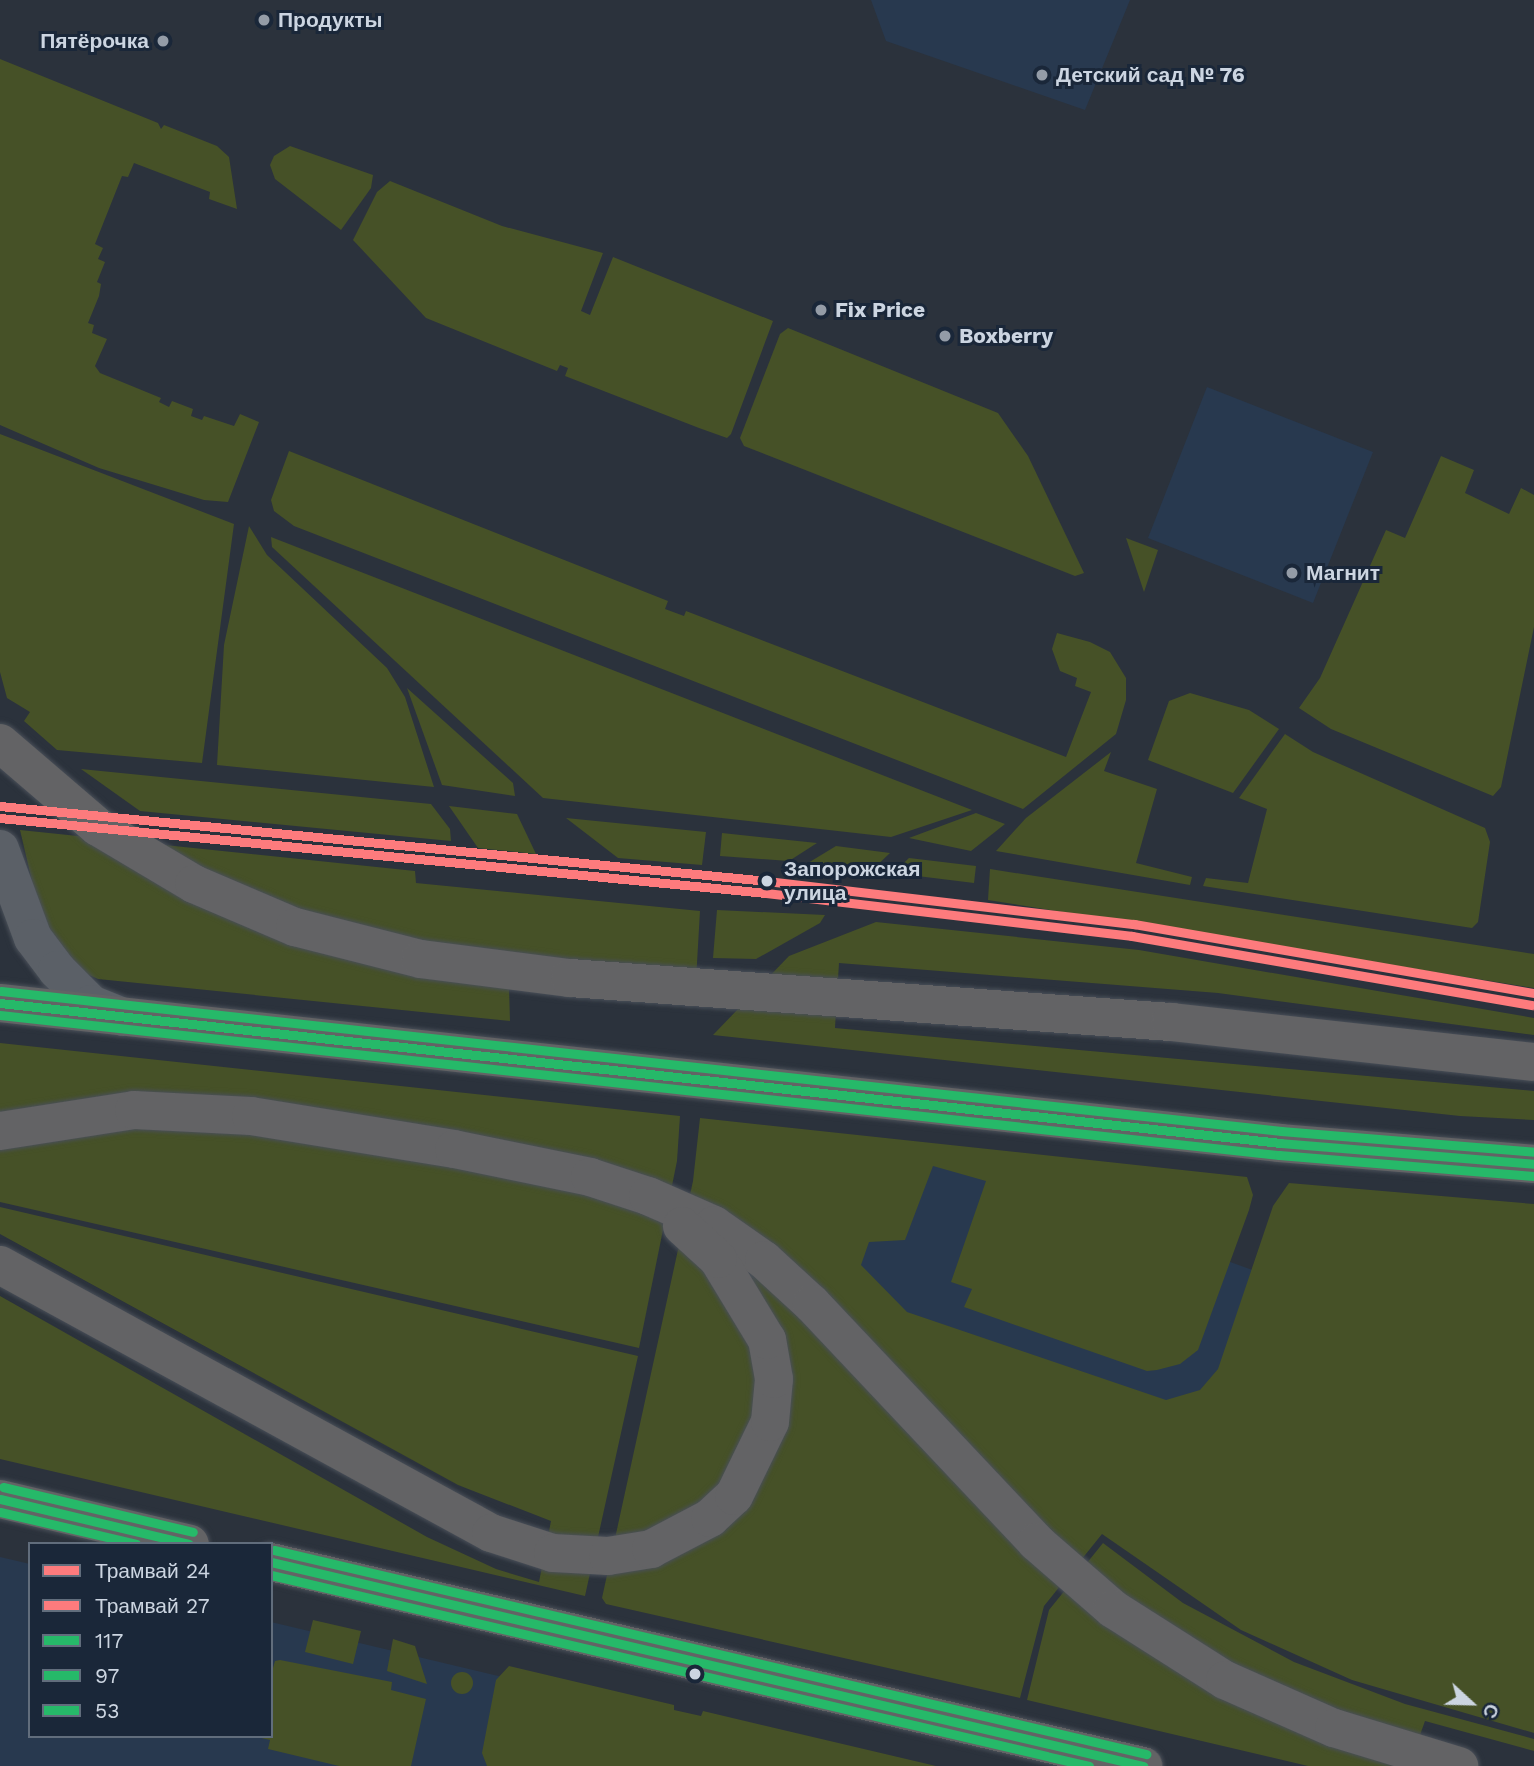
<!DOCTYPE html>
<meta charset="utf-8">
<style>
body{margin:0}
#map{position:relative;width:1534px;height:1766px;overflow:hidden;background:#2b323c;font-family:"Work Sans",sans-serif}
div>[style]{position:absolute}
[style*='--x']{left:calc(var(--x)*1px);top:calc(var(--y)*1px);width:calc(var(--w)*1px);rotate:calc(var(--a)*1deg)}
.built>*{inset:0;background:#28394f}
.green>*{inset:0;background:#465127}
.round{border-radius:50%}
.roads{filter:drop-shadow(0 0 2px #494f58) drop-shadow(0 0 2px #494f58)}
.tertiary>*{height:38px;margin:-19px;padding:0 19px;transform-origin:19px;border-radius:19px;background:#5b6067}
.primary>*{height:38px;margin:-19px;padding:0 19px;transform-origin:19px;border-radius:19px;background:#636365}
.bus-1>*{height:9px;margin:-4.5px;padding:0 4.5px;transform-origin:4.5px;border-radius:4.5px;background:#26b969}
.bus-2>*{height:9px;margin:-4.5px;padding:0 4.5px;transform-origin:4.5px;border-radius:4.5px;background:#26b969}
.bus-3>*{height:9px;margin:-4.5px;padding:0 4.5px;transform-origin:4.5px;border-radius:4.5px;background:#26b969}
.tram-1>*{height:9px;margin:-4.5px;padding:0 4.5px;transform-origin:4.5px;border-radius:4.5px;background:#fd7b7d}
.tram-2>*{height:9px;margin:-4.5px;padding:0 4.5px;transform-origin:4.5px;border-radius:4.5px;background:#fd7b7d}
.dots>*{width:19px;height:19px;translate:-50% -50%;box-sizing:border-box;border:4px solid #1a2739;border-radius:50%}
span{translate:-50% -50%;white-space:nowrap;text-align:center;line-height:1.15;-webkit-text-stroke:6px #1a2739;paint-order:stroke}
.poi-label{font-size:21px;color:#ccd5e1;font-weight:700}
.left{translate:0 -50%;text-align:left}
.right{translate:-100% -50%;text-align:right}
.stop-label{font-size:21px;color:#ccd5e1;font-weight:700}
.legend{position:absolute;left:28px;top:1542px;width:245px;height:196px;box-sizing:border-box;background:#1a2739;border:2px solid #616d7c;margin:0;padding:9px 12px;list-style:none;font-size:21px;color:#ccd5e1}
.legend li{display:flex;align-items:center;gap:14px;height:35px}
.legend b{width:35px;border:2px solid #616d7c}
.north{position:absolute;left:1436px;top:1668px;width:70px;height:70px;-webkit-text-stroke:5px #1a2739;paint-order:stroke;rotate:112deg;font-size:19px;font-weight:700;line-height:28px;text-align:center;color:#ccd5e1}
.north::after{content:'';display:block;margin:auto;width:24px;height:32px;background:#ccd5e1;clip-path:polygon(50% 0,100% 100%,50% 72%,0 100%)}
</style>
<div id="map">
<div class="built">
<i style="clip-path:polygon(871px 0,1130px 0,1085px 110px,886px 41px)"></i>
<i style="clip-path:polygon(1207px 387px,1373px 452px,1313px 603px,1148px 538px)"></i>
<i style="clip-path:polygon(921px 1160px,1020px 1186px,1269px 1276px,1210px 1439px,896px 1328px,838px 1266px)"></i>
<i style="clip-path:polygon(0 1557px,30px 1564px,30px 1736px,271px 1736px,271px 1622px,877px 1766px,0 1766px)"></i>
</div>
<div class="green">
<i style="clip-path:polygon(0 59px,158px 123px,161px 129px,164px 125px,217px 146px,229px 157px,237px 209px,209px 199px,210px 192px,134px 163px,128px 177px,122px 176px,95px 244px,103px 248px,98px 259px,105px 262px,97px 282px,101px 284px,99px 296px,88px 323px,94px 325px,92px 333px,107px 339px,95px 366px,100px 373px,161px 398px,159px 402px,169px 407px,172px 401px,193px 409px,191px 416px,202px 420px,204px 416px,234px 426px,240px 414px,259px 422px,228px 502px,204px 500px,99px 468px,0 425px)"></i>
<i style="clip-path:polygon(290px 146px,373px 175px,371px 188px,341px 230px,275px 179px,270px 165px,274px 156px)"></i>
<i style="clip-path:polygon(390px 181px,502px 226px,603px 253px,581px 311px,590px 315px,613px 257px,773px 321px,731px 434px,727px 438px,699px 428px,565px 376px,568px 368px,560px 365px,557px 371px,426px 318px,353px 240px,377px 192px)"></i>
<i style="clip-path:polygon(788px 328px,998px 413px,1028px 456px,1084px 573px,1075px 576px,744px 446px,740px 438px,780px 334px)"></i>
<i style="clip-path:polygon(0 434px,234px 524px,202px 763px,57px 750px,24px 721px,30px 712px,7px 698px,0 672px)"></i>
<i style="clip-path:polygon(289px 451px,668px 601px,665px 609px,684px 616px,686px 611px,1066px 757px,1091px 692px,1075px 686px,1077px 678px,1060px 671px,1052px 649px,1057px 633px,1090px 642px,1110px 652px,1126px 678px,1126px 700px,1116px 734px,1023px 809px,294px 526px,274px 511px,271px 500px)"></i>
<i style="clip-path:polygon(1441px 456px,1474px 470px,1465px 493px,1509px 514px,1521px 488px,1534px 495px,1534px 627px,1501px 787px,1493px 796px,1331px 729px,1299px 708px,1320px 678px,1386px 530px,1405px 538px)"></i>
<i style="clip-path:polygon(249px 526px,267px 555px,387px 668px,405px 697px,434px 787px,217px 765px,224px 645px)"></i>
<i style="clip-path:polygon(271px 537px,972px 810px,891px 837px,543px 798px,272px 547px)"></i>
<i style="clip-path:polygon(1126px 538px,1158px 550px,1144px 592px)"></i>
<i style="clip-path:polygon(407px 688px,513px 783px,515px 796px,442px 785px)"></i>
<i style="clip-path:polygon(1190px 693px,1249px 710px,1279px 729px,1233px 793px,1148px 760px,1169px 701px)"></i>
<i style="clip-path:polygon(1285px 734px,1313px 752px,1485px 828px,1490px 842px,1478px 922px,1472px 928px,1203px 886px,1206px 878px,1248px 883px,1267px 809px,1239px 798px)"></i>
<i style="clip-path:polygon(1111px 752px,1104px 771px,1157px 789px,1136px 863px,1192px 877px,1190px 885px,996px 851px,1026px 818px)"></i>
<i style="clip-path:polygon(81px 769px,431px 804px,450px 829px,451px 841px,140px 811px)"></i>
<i style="clip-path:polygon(449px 806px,517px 814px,536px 854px,478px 848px)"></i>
<i style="clip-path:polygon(976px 813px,1005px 824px,971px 851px,909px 838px)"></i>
<i style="clip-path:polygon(566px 818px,706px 832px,702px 865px,618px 858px)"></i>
<i style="clip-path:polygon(20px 830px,415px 871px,416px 883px,700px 911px,695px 998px,509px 986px,510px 1021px,98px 979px,73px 968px,41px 920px)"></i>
<i style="clip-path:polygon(722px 833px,817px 843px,789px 861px,720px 856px)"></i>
<i style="clip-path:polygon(836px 846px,890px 853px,871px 871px,808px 863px)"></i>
<i style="clip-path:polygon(909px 858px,976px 866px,974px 883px,893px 873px)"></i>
<i style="clip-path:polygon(990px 869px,1534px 954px,1534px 988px,988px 900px)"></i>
<i style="clip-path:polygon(717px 910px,825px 915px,820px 923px,756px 959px,713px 958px)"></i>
<i style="clip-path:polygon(876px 922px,1139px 950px,1534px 1018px,1534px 1035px,1218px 993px,839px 963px,835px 1028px,1534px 1091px,1534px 1120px,1460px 1116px,713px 1035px,789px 956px)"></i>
<i style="clip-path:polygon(0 1043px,680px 1116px,677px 1161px,639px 1348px,0 1202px)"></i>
<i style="clip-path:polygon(700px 1118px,1247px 1177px,1253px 1195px,1249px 1210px,1198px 1350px,1180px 1364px,1157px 1370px,1147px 1371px,964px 1307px,972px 1289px,951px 1282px,986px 1181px,933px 1166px,905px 1240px,869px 1242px,861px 1265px,907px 1312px,1166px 1400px,1200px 1390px,1218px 1369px,1273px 1206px,1289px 1183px,1534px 1204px,1534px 1733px,1352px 1680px,1241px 1630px,1102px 1534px,1044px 1606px,1020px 1698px,606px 1604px,602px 1598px,693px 1181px)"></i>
<i style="clip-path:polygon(0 1207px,638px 1356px,585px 1596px,0 1459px,0 1296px,427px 1537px,496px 1569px,539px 1582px,551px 1521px,458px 1485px,0 1234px)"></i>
<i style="clip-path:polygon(1103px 1543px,1183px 1603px,1294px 1662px,1405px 1704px,1534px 1739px,1534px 1751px,1425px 1721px,1409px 1766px,1308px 1766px,1027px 1700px,1049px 1610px)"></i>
<i style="clip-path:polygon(313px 1620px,361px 1631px,353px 1664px,305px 1652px)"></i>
<i style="clip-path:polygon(393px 1639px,415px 1646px,427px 1684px,387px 1671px)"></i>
<i style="clip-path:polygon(280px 1660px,392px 1682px,391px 1690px,426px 1699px,411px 1766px,339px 1766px,268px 1749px,270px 1740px,257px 1737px,271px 1736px,271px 1675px,275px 1661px)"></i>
<i style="clip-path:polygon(509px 1666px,674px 1705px,674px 1710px,701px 1716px,703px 1711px,936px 1766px,487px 1766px,482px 1753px,496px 1680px)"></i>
<i class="round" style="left:451px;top:1672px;width:22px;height:22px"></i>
</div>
<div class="roads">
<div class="tertiary">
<i style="--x:0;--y:849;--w:95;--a:69.7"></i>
<i style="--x:33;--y:938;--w:40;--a:53"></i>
<i style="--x:57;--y:970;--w:48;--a:45"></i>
<i style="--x:91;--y:1004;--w:35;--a:22"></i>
</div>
<div class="primary">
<i style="--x:0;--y:743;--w:129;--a:40.6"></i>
<i style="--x:98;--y:827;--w:112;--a:30.7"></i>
<i style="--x:194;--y:884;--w:110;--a:23.1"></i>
<i style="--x:295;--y:927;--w:130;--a:14.3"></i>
<i style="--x:421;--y:959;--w:150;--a:7.3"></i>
<i style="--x:570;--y:978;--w:603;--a:4.19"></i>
<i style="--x:1171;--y:1022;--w:365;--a:6.3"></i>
<i style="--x:0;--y:1003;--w:1288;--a:6.24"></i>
<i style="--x:1280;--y:1143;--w:255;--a:4.7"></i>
<i style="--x:0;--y:1131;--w:136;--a:-8.9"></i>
<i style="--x:134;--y:1110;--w:117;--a:2.9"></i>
<i style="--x:251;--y:1116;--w:206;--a:9.2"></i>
<i style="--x:454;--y:1149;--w:139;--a:11.6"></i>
<i style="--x:590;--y:1177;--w:61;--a:18.1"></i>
<i style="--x:648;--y:1196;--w:72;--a:23.7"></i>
<i style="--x:714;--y:1225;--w:61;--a:35"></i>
<i style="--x:764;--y:1260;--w:65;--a:42.5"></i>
<i style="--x:812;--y:1304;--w:327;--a:46.7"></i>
<i style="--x:1036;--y:1542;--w:102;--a:41"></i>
<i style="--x:1113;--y:1609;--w:133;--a:32.4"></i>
<i style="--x:1225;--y:1680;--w:119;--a:23.8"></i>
<i style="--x:1334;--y:1728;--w:131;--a:16.9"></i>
<i style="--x:0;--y:1265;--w:559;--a:28.63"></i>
<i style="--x:491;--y:1533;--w:65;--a:17.9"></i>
<i style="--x:553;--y:1553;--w:55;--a:3.1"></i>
<i style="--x:608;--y:1556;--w:44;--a:-9.2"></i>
<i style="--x:651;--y:1549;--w:67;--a:-27.7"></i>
<i style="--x:710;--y:1518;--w:33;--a:-43"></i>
<i style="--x:734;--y:1496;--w:82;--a:-64.1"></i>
<i style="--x:770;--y:1422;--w:43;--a:-84.7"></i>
<i style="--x:774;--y:1379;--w:40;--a:-100"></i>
<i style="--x:767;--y:1340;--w:95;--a:-121.2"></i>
<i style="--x:718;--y:1259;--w:49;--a:-137.5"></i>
<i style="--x:0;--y:1499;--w:195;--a:13.3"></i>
<i style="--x:271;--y:1562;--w:896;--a:13.17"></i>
</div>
</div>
<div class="bus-1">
<i style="--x:0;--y:1003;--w:1288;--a:6.24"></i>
<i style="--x:1280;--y:1143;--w:255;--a:4.7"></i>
<i style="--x:0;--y:1499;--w:194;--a:13.4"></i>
<i style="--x:271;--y:1562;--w:896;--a:13.17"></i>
</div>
<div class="bus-2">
<i style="--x:0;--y:1015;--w:1287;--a:6.25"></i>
<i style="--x:1279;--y:1155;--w:255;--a:4.7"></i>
<i style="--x:0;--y:1512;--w:140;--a:13.2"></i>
<i style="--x:271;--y:1575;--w:840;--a:13.14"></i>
</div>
<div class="bus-3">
<i style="--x:1;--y:991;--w:1288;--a:6.24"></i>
<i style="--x:1281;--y:1131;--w:254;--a:4.7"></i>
<i style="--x:3;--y:1487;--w:195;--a:13.3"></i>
<i style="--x:274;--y:1550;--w:896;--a:13.17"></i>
</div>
<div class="tram-1">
<i style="--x:0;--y:806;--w:771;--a:5.58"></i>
<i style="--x:767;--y:881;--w:370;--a:6.7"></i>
<i style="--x:1134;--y:924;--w:406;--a:9.8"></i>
</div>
<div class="tram-2">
<i style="--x:0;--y:818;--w:770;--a:5.59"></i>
<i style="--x:766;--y:893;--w:369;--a:6.7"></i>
<i style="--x:1132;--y:936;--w:406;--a:9.8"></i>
</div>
<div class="dots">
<i style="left:264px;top:20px;background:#949ca7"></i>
<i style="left:163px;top:41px;background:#949ca7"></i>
<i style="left:1042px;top:75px;background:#949ca7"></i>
<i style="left:821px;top:310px;background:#949ca7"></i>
<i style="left:945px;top:336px;background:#949ca7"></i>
<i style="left:1292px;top:573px;background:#949ca7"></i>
<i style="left:767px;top:881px;background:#ccd5e1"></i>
<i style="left:695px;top:1674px;background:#ccd5e1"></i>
</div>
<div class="poi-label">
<span class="left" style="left:278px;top:20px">Продукты</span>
<span class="right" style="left:149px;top:41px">Пятёрочка</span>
<span class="left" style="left:1056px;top:75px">Детский сад № 76</span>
<span class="left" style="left:835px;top:310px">Fix Price</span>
<span class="left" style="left:959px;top:336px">Boxberry</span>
<span class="left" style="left:1306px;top:573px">Магнит</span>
</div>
<div class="stop-label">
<span class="left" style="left:784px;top:881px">Запорожская<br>улица</span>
</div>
<ul class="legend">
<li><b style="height:9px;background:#fd7b7d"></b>Трамвай 24</li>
<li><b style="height:9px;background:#fd7b7d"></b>Трамвай 27</li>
<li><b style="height:9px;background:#26b969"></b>117</li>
<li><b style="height:9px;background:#26b969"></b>97</li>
<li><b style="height:9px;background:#26b969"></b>53</li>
</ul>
<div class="north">С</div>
</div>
